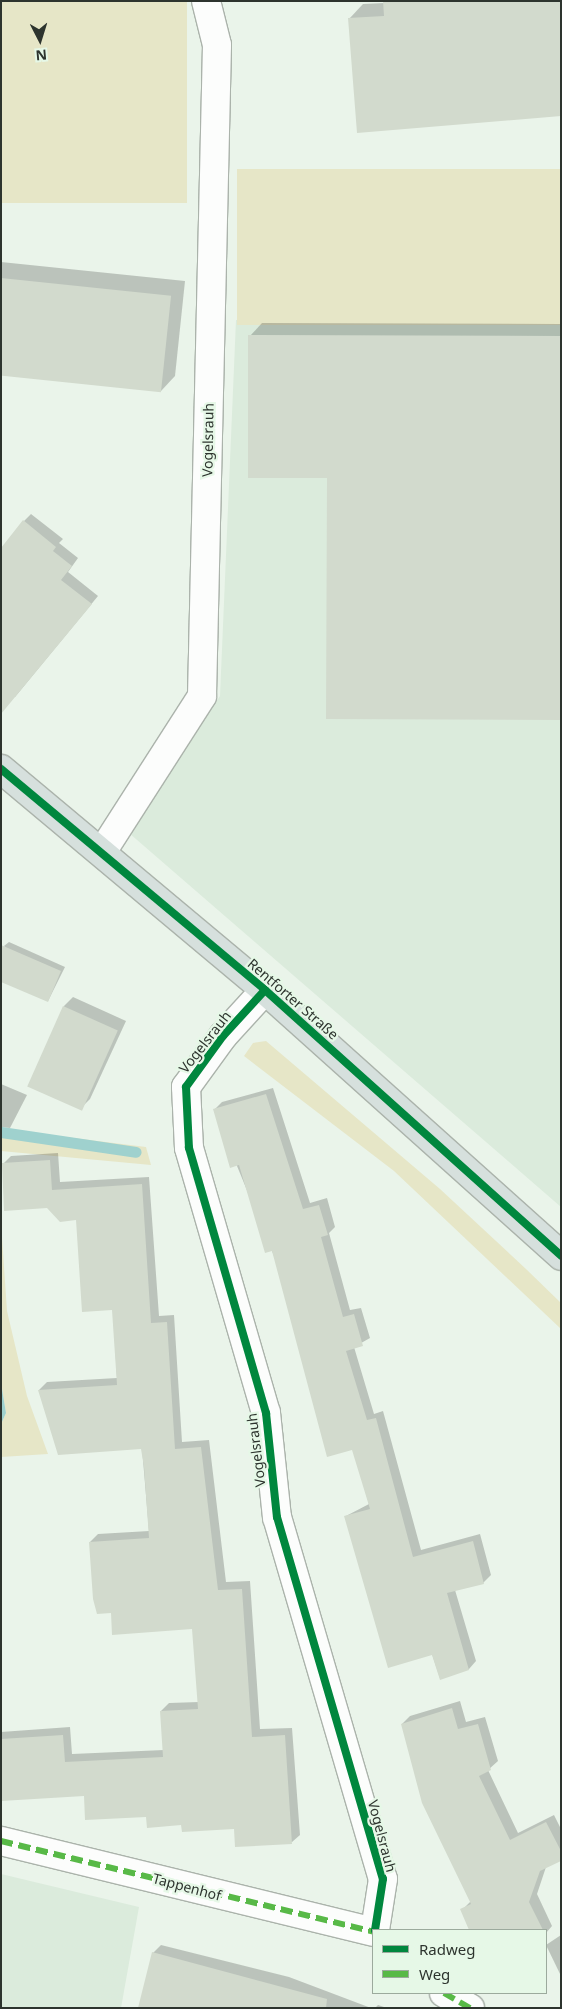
<!DOCTYPE html>
<html>
<head>
<meta charset="utf-8">
<style>
  body { margin:0 }
  #map { position:relative; width:562px; height:2009px; overflow:hidden; background:#eaf4ea; font-family:"Noto Sans",sans-serif }
  div>[style] { position:absolute }
  .built>* { inset:0; background:#dbebdc }
  .green>* { inset:0; background:#e6e6c7; transform-origin:0 0 }
  .water>* { inset:0; background:#9fd1ce }
  .shadow>* { inset:0; background:#0003 }
  .stream>* { height:11px; margin:-5.5px; padding:0 5.5px; transform-origin:5.5px; border-radius:5.5px; background:#9fd1ce }
  .building>* { inset:0; background:#d2dacd; transform-origin:0 0 }
  .roads { filter:drop-shadow(1px 0 #abb3ab) drop-shadow(-1px 0 #abb3ab) drop-shadow(0 1px #abb3ab) drop-shadow(0 -1px #abb3ab) }
  .minor>* { height:28px; margin:-14px; padding:0 14px; transform-origin:14px; border-radius:14px; background:#fcfdfc }
  .major>* { height:28px; margin:-14px; padding:0 14px; transform-origin:14px; border-radius:14px; background:#d6e0dd }
  .quiet>* { height:6px; margin-top:-3px; transform-origin:0; background:repeating-linear-gradient(90deg,#58b947 0 12px,transparent 0 18px) }
  .cycleway>* { height:8px; margin:-4px; padding:0 4px; transform-origin:4px; border-radius:4px; background:#00873e }
  span { translate:-50% -50%; white-space:nowrap; text-align:center; line-height:1.15; -webkit-text-stroke:4.5px #e6f8e7; paint-order:stroke }
  .street-label { font-size:14px; color:#2d342e }
  .frame { position:absolute; inset:0; border:2px solid #2d342e; pointer-events:none }
  .legend { position:absolute; left:372px; top:1929px; width:175px; height:65px; box-sizing:border-box; background:#e6f8e7; border:1px solid #9caa9d; margin:0; padding:6px 9px; list-style:none; font-size:15px; color:#2d342e }
  .legend li { display:flex; align-items:center; gap:10px; height:25px }
  .legend b { width:25px; border:1px solid #9caa9d }
  .north { position:absolute; left:15px; top:15px; width:50px; height:50px; -webkit-text-stroke:4px #e6f8e7; paint-order:stroke; rotate:175deg; font-size:14px; font-weight:700; line-height:20px; text-align:center; color:#2d342e }
  .north::after { content:''; display:block; margin:auto; width:18px; height:22px; background:#2d342e; clip-path:polygon(50% 0,100% 100%,50% 72%,0 100%) }
</style>
</head>
<body>
<div id="map">
  <div class="built">
    <i style="clip-path:polygon(236px 320px,561px 325px,561px 1207px,129px 833px,220px 696px)"></i>
    <i style="clip-path:polygon(1px 1874px,139px 1907px,121px 2008px,1px 2008px)"></i>
  </div>
  <div class="green">
    <i style="left:1px;top:1px;width:186px;height:202px"></i>
    <i style="left:561px;top:169px;width:156px;height:324px;rotate:90deg"></i>
    <i style="clip-path:polygon(266px 1041px,440px 1189px,526px 1269px,561px 1303px,561px 1329px,394px 1171px,244px 1056px,253px 1043px)"></i>
    <i style="clip-path:polygon(1px 1129px,146px 1147px,151px 1165px,1px 1151px)"></i>
    <i style="clip-path:polygon(1px 1222px,7px 1311px,27px 1396px,48px 1454px,1px 1457px,1px 1424px,6px 1413px,1px 1383px)"></i>
  </div>
  <div class="water">
    <i style="clip-path:polygon(1px 1383px,6px 1413px,1px 1424px)"></i>
  </div>
  <div class="shadow">
    <i style="clip-path:polygon(384px 3px,561px 115px,349px 19px,363px 4px)"></i>
    <i style="clip-path:polygon(1px 262px,185px 281px,175px 376px,161px 391px,1px 374px)"></i>
    <i style="clip-path:polygon(262px 323px,561px 324px,561px 719px,328px 477px,250px 336px)"></i>
    <i style="clip-path:polygon(31px 514px,63px 539px,59px 543px,78px 558px,68px 572px,98px 596px,15px 697px,24px 521px)"></i>
    <i style="clip-path:polygon(9px 942px,65px 967px,48px 1001px,4px 946px)"></i>
    <i style="clip-path:polygon(73px 997px,126px 1021px,90px 1099px,81px 1108px,64px 1006px)"></i>
    <i style="clip-path:polygon(1px 1084px,27px 1095px,10px 1128px,1px 1127px)"></i>
    <i style="clip-path:polygon(273px 1088px,310px 1203px,327px 1198px,335px 1227px,329px 1233px,350px 1310px,361px 1308px,370px 1338px,354px 1347px,374px 1414px,383px 1411px,421px 1550px,480px 1534px,491px 1575px,483px 1583px,455px 1590px,476px 1661px,469px 1669px,440px 1678px,432px 1654px,346px 1516px,369px 1504px,353px 1448px,214px 1110px,222px 1102px)"></i>
    <i style="clip-path:polygon(58px 1153px,60px 1182px,149px 1177px,159px 1316px,174px 1315px,182px 1442px,209px 1440px,226px 1582px,250px 1581px,260px 1729px,292px 1728px,300px 1835px,292px 1842px,235px 1828px,183px 1824px,85px 1795px,1px 1800px,1px 1732px,70px 1727px,72px 1754px,164px 1750px,161px 1711px,169px 1703px,199px 1702px,194px 1628px,112px 1612px,90px 1542px,98px 1534px,149px 1531px,142px 1448px,39px 1390px,47px 1382px,117px 1378px,113px 1309px,77px 1219px,3px 1164px,11px 1156px)"></i>
    <i style="clip-path:polygon(460px 1701px,466px 1722px,485px 1717px,498px 1761px,488px 1770px,518px 1833px,554px 1815px,561px 1829px,561px 1860px,546px 1867px,537px 1894px,552px 1926px,546px 1933px,472px 1930px,462px 1910px,471px 1901px,402px 1724px,410px 1716px)"></i>
    <i style="clip-path:polygon(561px 1935px,561px 1976px,546px 1945px)"></i>
    <i style="clip-path:polygon(161px 1945px,289px 1977px,371px 2008px,139px 2008px,153px 1953px)"></i>
    <i style="clip-path:polygon(378px 2005px,387px 2008px,375px 2008px)"></i>
  </div>
  <div class="stream">
    <i style="left:1px;top:1132px;width:136px;rotate:8.4deg"></i>
  </div>
  <div class="building">
    <i style="clip-path:polygon(383px 1px,561px 1px,561px 116px,357px 133px,348px 18px,384px 16px)"></i>
    <i style="left:1px;top:278px;width:171px;height:97px;rotate:6deg"></i>
    <i style="clip-path:polygon(248px 335px,561px 336px,561px 720px,326px 719px,327px 478px,248px 478px)"></i>
    <i style="clip-path:polygon(23px 520px,56px 547px,53px 551px,72px 566px,61px 580px,92px 604px,1px 714px,1px 548px)"></i>
    <i style="clip-path:polygon(1px 945px,61px 971px,48px 1002px,1px 982px)"></i>
    <i style="left:63px;top:1006px;width:60px;height:88px;rotate:24deg"></i>
    <i style="clip-path:polygon(266px 1094px,303px 1209px,319px 1205px,328px 1235px,321px 1237px,343px 1317px,354px 1314px,363px 1346px,346px 1351px,367px 1420px,376px 1418px,413px 1557px,473px 1541px,484px 1584px,447px 1593px,469px 1670px,440px 1680px,432px 1655px,388px 1668px,344px 1516px,370px 1509px,352px 1450px,327px 1457px,272px 1251px,265px 1253px,239px 1165px,230px 1168px,213px 1109px)"></i>
    <i style="clip-path:polygon(50px 1160px,52px 1190px,142px 1184px,151px 1323px,167px 1322px,175px 1449px,201px 1447px,218px 1590px,242px 1589px,252px 1737px,285px 1735px,292px 1844px,235px 1847px,234px 1829px,182px 1832px,181px 1825px,147px 1828px,146px 1817px,85px 1820px,84px 1796px,1px 1801px,1px 1739px,63px 1735px,65px 1762px,163px 1757px,160px 1711px,198px 1709px,192px 1629px,112px 1635px,111px 1613px,97px 1614px,93px 1599px,89px 1542px,149px 1538px,144px 1467px,141px 1449px,58px 1455px,38px 1390px,117px 1385px,112px 1310px,82px 1312px,76px 1220px,60px 1222px,47px 1208px,4px 1211px,2px 1163px)"></i>
    <i style="clip-path:polygon(452px 1708px,458px 1729px,478px 1724px,491px 1770px,479px 1776px,510px 1840px,546px 1822px,561px 1851px,561px 1861px,540px 1871px,529px 1902px,543px 1930px,469px 1930px,460px 1909px,471px 1904px,422px 1803px,401px 1724px)"></i>
    <i style="clip-path:polygon(152px 1952px,327px 1999px,326px 2008px,138px 2008px)"></i>
  </div>
  <div class="roads">
    <div class="minor">
      <i style="left:102px;top:852px;width:185px;rotate:-57.3deg"></i>
      <i style="left:202px;top:696px;width:651px;rotate:-88.68deg"></i>
      <i style="left:217px;top:45px;width:45px;rotate:-104deg"></i>
      <i style="left:265px;top:990px;width:62px;rotate:132.4deg"></i>
      <i style="left:223px;top:1036px;width:63px;rotate:126deg"></i>
      <i style="left:186px;top:1087px;width:61px;rotate:87.2deg"></i>
      <i style="left:189px;top:1148px;width:276px;rotate:73.8deg"></i>
      <i style="left:266px;top:1413px;width:105px;rotate:84deg"></i>
      <i style="left:277px;top:1517px;width:377px;rotate:73.7deg"></i>
      <i style="left:383px;top:1879px;width:52px;rotate:98.9deg"></i>
      <i style="left:1px;top:1841px;width:383px;rotate:13.7deg"></i>
      <i style="left:444px;top:1993px;width:30px;rotate:30deg"></i>
    </div>
    <div class="major">
      <i style="left:1px;top:769px;width:344px;rotate:39.9deg"></i>
      <i style="left:265px;top:990px;width:398px;rotate:41.9deg"></i>
    </div>
  </div>
  <div class="quiet">
    <i style="left:1px;top:1841px;width:383px;rotate:13.7deg"></i>
    <i style="left:444px;top:1993px;width:30px;rotate:30deg"></i>
  </div>
  <div class="cycleway">
    <i style="left:1px;top:769px;width:344px;rotate:39.9deg"></i>
    <i style="left:265px;top:990px;width:398px;rotate:41.9deg"></i>
    <i style="left:265px;top:990px;width:62px;rotate:132.4deg"></i>
    <i style="left:223px;top:1036px;width:63px;rotate:126deg"></i>
    <i style="left:186px;top:1087px;width:61px;rotate:87.2deg"></i>
    <i style="left:189px;top:1148px;width:276px;rotate:73.8deg"></i>
    <i style="left:266px;top:1413px;width:105px;rotate:84deg"></i>
    <i style="left:277px;top:1517px;width:377px;rotate:73.7deg"></i>
    <i style="left:383px;top:1879px;width:52px;rotate:98.9deg"></i>
  </div>
  <div class="street-label">
    <span style="left:208px;top:440px;rotate:-89deg">Vogelsrauh</span>
    <span style="left:293px;top:999px;rotate:41deg">Rentforter Straße</span>
    <span style="left:205px;top:1042px;rotate:-52deg">Vogelsrauh</span>
    <span style="left:256px;top:1450px;rotate:-97deg">Vogelsrauh</span>
    <span style="left:382px;top:1836px;rotate:75deg">Vogelsrauh</span>
    <span style="left:187px;top:1887px;rotate:15deg">Tappenhof</span>
  </div>
  <div class="frame"></div>
  <ul class="legend">
  <li><b style="height:6px;background:#00873e"></b>Radweg</li>
  <li><b style="height:6px;background:#58b947"></b>Weg</li>
  </ul>
  <div class="north">N</div>
</div>
</body>
</html>
